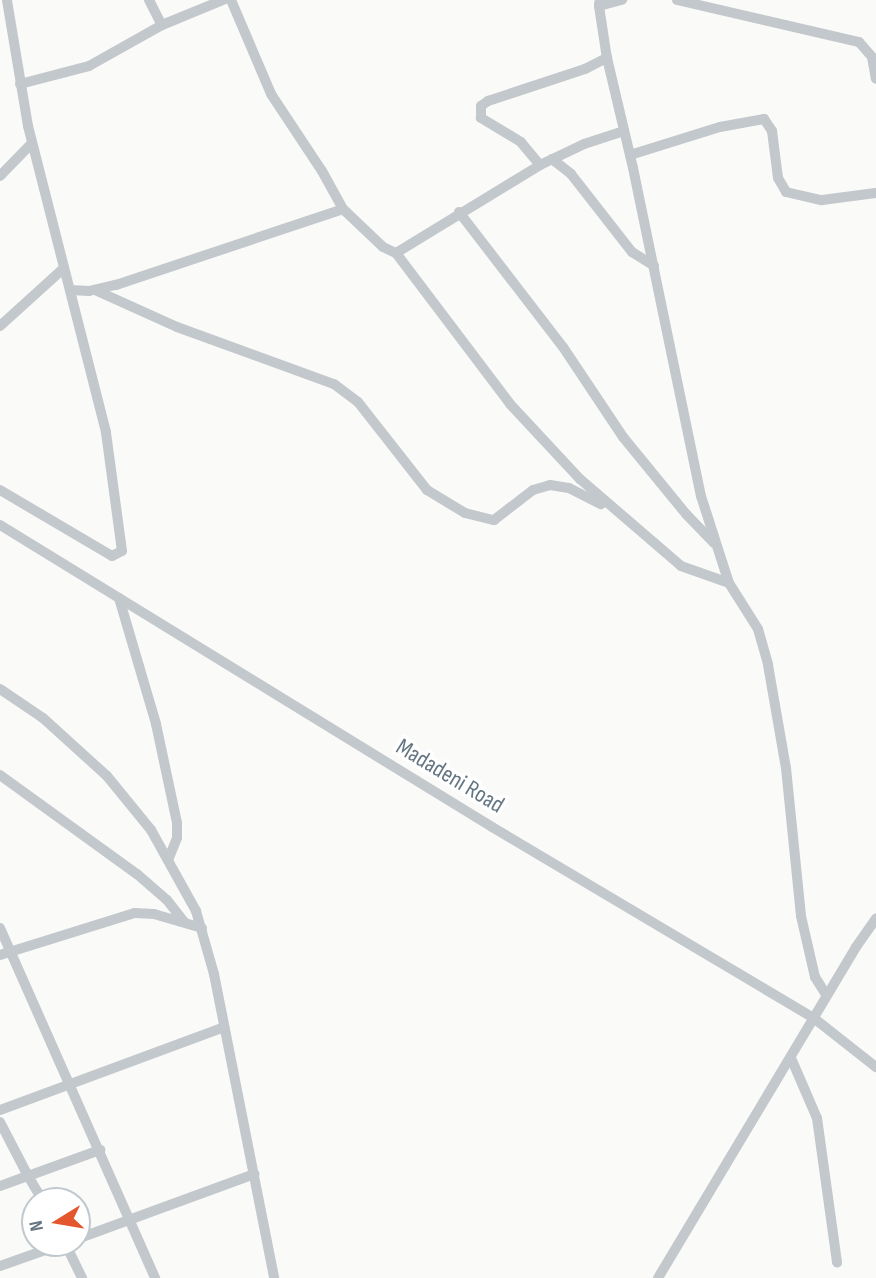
<!DOCTYPE html>
<html>
<head>
<meta charset="utf-8">
<style>
  body { margin:0 }
  #map { position:relative; width:876px; height:1278px; overflow:hidden; background:#fafaf8; font-family:"Sofia Sans Condensed",sans-serif }
  div>[style] { position:absolute }
  .minor>* { height:10px; margin:-5px; padding:0 5px; transform-origin:5px; border-radius:5px; background:#c3c8cc }
  span { translate:-50% -50%; white-space:nowrap; text-align:center; line-height:1.15; -webkit-text-stroke:7px #fff; paint-order:stroke }
  .street-label { font-size:24px; color:#657683 }
  .north { position:absolute; left:21px; top:1187px; width:70px; height:70px; box-sizing:border-box; background:#fff; border:2px solid #c1c8cd; border-radius:50%; rotate:259deg; font-size:19px; font-weight:700; line-height:28px; text-align:center; color:#657683 }
  .north::after { content:''; display:block; margin:auto; width:24px; height:32px; background:#e4572e; clip-path:polygon(50% 0,100% 100%,50% 72%,0 100%) }
</style>
</head>
<body>
<div id="map">
  <div class="minor">
    <i style="left:149px;top:0;width:28px;rotate:63deg"></i>
    <i style="left:231px;top:0;width:102px;rotate:66.9deg"></i>
    <i style="left:271px;top:94px;width:92px;rotate:56.5deg"></i>
    <i style="left:322px;top:171px;width:43px;rotate:61.1deg"></i>
    <i style="left:677px;top:0;width:187px;rotate:13deg"></i>
    <i style="left:859px;top:42px;width:20px;rotate:49deg"></i>
    <i style="left:872px;top:57px;width:22px;rotate:80deg"></i>
    <i style="left:599px;top:3px;width:3px;rotate:90deg"></i>
    <i style="left:599px;top:6px;width:24px;rotate:-15deg"></i>
    <i style="left:599px;top:6px;width:53px;rotate:81.3deg"></i>
    <i style="left:607px;top:58px;width:113px;rotate:76.7deg"></i>
    <i style="left:633px;top:168px;width:335px;rotate:78.3deg"></i>
    <i style="left:701px;top:496px;width:91px;rotate:72.2deg"></i>
    <i style="left:729px;top:583px;width:54px;rotate:57.8deg"></i>
    <i style="left:758px;top:629px;width:37px;rotate:74deg"></i>
    <i style="left:768px;top:665px;width:105px;rotate:80.1deg"></i>
    <i style="left:786px;top:768px;width:149px;rotate:84.2deg"></i>
    <i style="left:801px;top:916px;width:63px;rotate:77.1deg"></i>
    <i style="left:815px;top:977px;width:22px;rotate:58deg"></i>
    <i style="left:20px;top:84px;width:71px;rotate:-14.6deg"></i>
    <i style="left:89px;top:66px;width:84px;rotate:-29.3deg"></i>
    <i style="left:162px;top:25px;width:66px;rotate:-22.3deg"></i>
    <i style="left:630px;top:155px;width:94px;rotate:-17.3deg"></i>
    <i style="left:720px;top:127px;width:45px;rotate:-10.3deg"></i>
    <i style="left:764px;top:119px;width:14px;rotate:56deg"></i>
    <i style="left:772px;top:131px;width:47px;rotate:82.7deg"></i>
    <i style="left:778px;top:178px;width:16px;rotate:60deg"></i>
    <i style="left:786px;top:192px;width:37px;rotate:13deg"></i>
    <i style="left:822px;top:200px;width:54px;rotate:-7.4deg"></i>
    <i style="left:552px;top:159px;width:24px;rotate:38deg"></i>
    <i style="left:571px;top:174px;width:99px;rotate:52deg"></i>
    <i style="left:632px;top:252px;width:26px;rotate:32deg"></i>
    <i style="left:540px;top:165px;width:30px;rotate:-130deg"></i>
    <i style="left:521px;top:142px;width:47px;rotate:-149deg"></i>
    <i style="left:481px;top:118px;width:12px;rotate:-90deg"></i>
    <i style="left:481px;top:106px;width:9px;rotate:-36deg"></i>
    <i style="left:488px;top:101px;width:102px;rotate:-18.3deg"></i>
    <i style="left:585px;top:69px;width:25px;rotate:-27deg"></i>
    <i style="left:0;top:176px;width:46px;rotate:-45.9deg"></i>
    <i style="left:459px;top:212px;width:170px;rotate:52.4deg"></i>
    <i style="left:563px;top:347px;width:108px;rotate:56.3deg"></i>
    <i style="left:623px;top:437px;width:99px;rotate:50.7deg"></i>
    <i style="left:686px;top:514px;width:40px;rotate:46deg"></i>
    <i style="left:396px;top:253px;width:169px;rotate:-31.4deg"></i>
    <i style="left:540px;top:165px;width:49px;rotate:-25.5deg"></i>
    <i style="left:584px;top:144px;width:42px;rotate:-18deg"></i>
    <i style="left:71px;top:290px;width:18px;rotate:3deg"></i>
    <i style="left:89px;top:291px;width:28px;rotate:-13deg"></i>
    <i style="left:116px;top:285px;width:239px;rotate:-18.5deg"></i>
    <i style="left:343px;top:209px;width:55px;rotate:43.5deg"></i>
    <i style="left:383px;top:247px;width:14px;rotate:25deg"></i>
    <i style="left:396px;top:253px;width:189px;rotate:52.9deg"></i>
    <i style="left:510px;top:404px;width:103px;rotate:47deg"></i>
    <i style="left:580px;top:479px;width:133px;rotate:40.7deg"></i>
    <i style="left:681px;top:566px;width:51px;rotate:19.5deg"></i>
    <i style="left:95px;top:290px;width:90px;rotate:24.3deg"></i>
    <i style="left:177px;top:327px;width:167px;rotate:20deg"></i>
    <i style="left:334px;top:384px;width:30px;rotate:37deg"></i>
    <i style="left:358px;top:402px;width:112px;rotate:51.9deg"></i>
    <i style="left:427px;top:490px;width:44px;rotate:31.2deg"></i>
    <i style="left:465px;top:513px;width:30px;rotate:14deg"></i>
    <i style="left:494px;top:520px;width:49px;rotate:-37.6deg"></i>
    <i style="left:533px;top:490px;width:18px;rotate:-16deg"></i>
    <i style="left:550px;top:485px;width:19px;rotate:9deg"></i>
    <i style="left:569px;top:488px;width:36px;rotate:27deg"></i>
    <i style="left:0;top:326px;width:86px;rotate:-42.2deg"></i>
    <i style="left:0;top:490px;width:130px;rotate:30.5deg"></i>
    <i style="left:112px;top:556px;width:11px;rotate:-27deg"></i>
    <i style="left:122px;top:551px;width:120px;rotate:-97.7deg"></i>
    <i style="left:106px;top:432px;width:316px;rotate:-104.3deg"></i>
    <i style="left:28px;top:126px;width:128px;rotate:-99.5deg"></i>
    <i style="left:0;top:525px;width:577px;rotate:31.54deg"></i>
    <i style="left:492px;top:827px;width:376px;rotate:30.7deg"></i>
    <i style="left:815px;top:1019px;width:78px;rotate:38.2deg"></i>
    <i style="left:119px;top:598px;width:131px;rotate:73.6deg"></i>
    <i style="left:156px;top:724px;width:101px;rotate:78deg"></i>
    <i style="left:177px;top:823px;width:15px;rotate:90deg"></i>
    <i style="left:177px;top:838px;width:22px;rotate:112deg"></i>
    <i style="left:0;top:689px;width:52px;rotate:34deg"></i>
    <i style="left:43px;top:718px;width:86px;rotate:42.2deg"></i>
    <i style="left:107px;top:776px;width:70px;rotate:50.8deg"></i>
    <i style="left:151px;top:830px;width:93px;rotate:60.9deg"></i>
    <i style="left:196px;top:911px;width:66px;rotate:74.1deg"></i>
    <i style="left:214px;top:974px;width:310px;rotate:78.8deg"></i>
    <i style="left:0;top:775px;width:169px;rotate:35.9deg"></i>
    <i style="left:137px;top:874px;width:40px;rotate:41deg"></i>
    <i style="left:167px;top:900px;width:28px;rotate:52deg"></i>
    <i style="left:0;top:928px;width:383px;rotate:66.1deg"></i>
    <i style="left:0;top:955px;width:141px;rotate:-17.3deg"></i>
    <i style="left:135px;top:913px;width:19px;rotate:3deg"></i>
    <i style="left:154px;top:914px;width:50px;rotate:16.3deg"></i>
    <i style="left:791px;top:1058px;width:65px;rotate:66.6deg"></i>
    <i style="left:817px;top:1118px;width:146px;rotate:82.1deg"></i>
    <i style="left:0;top:1110px;width:239px;rotate:-20.3deg"></i>
    <i style="left:0;top:1122px;width:61px;rotate:62.6deg"></i>
    <i style="left:28px;top:1176px;width:77px;rotate:-19.9deg"></i>
    <i style="left:0;top:1186px;width:30px;rotate:-20deg"></i>
    <i style="left:28px;top:1176px;width:29px;rotate:59deg"></i>
    <i style="left:77px;top:1239px;width:189px;rotate:-20.1deg"></i>
    <i style="left:65px;top:1243px;width:39px;rotate:64deg"></i>
    <i style="left:0;top:1266px;width:69px;rotate:-19.5deg"></i>
    <i style="left:658px;top:1278px;width:386px;rotate:-59.1deg"></i>
    <i style="left:856px;top:947px;width:35px;rotate:-55deg"></i>
  </div>
  <div class="street-label">
    <span style="left:450px;top:776px;rotate:31deg">Madadeni Road</span>
  </div>
  <div class="north">N</div>
</div>
</body>
</html>
